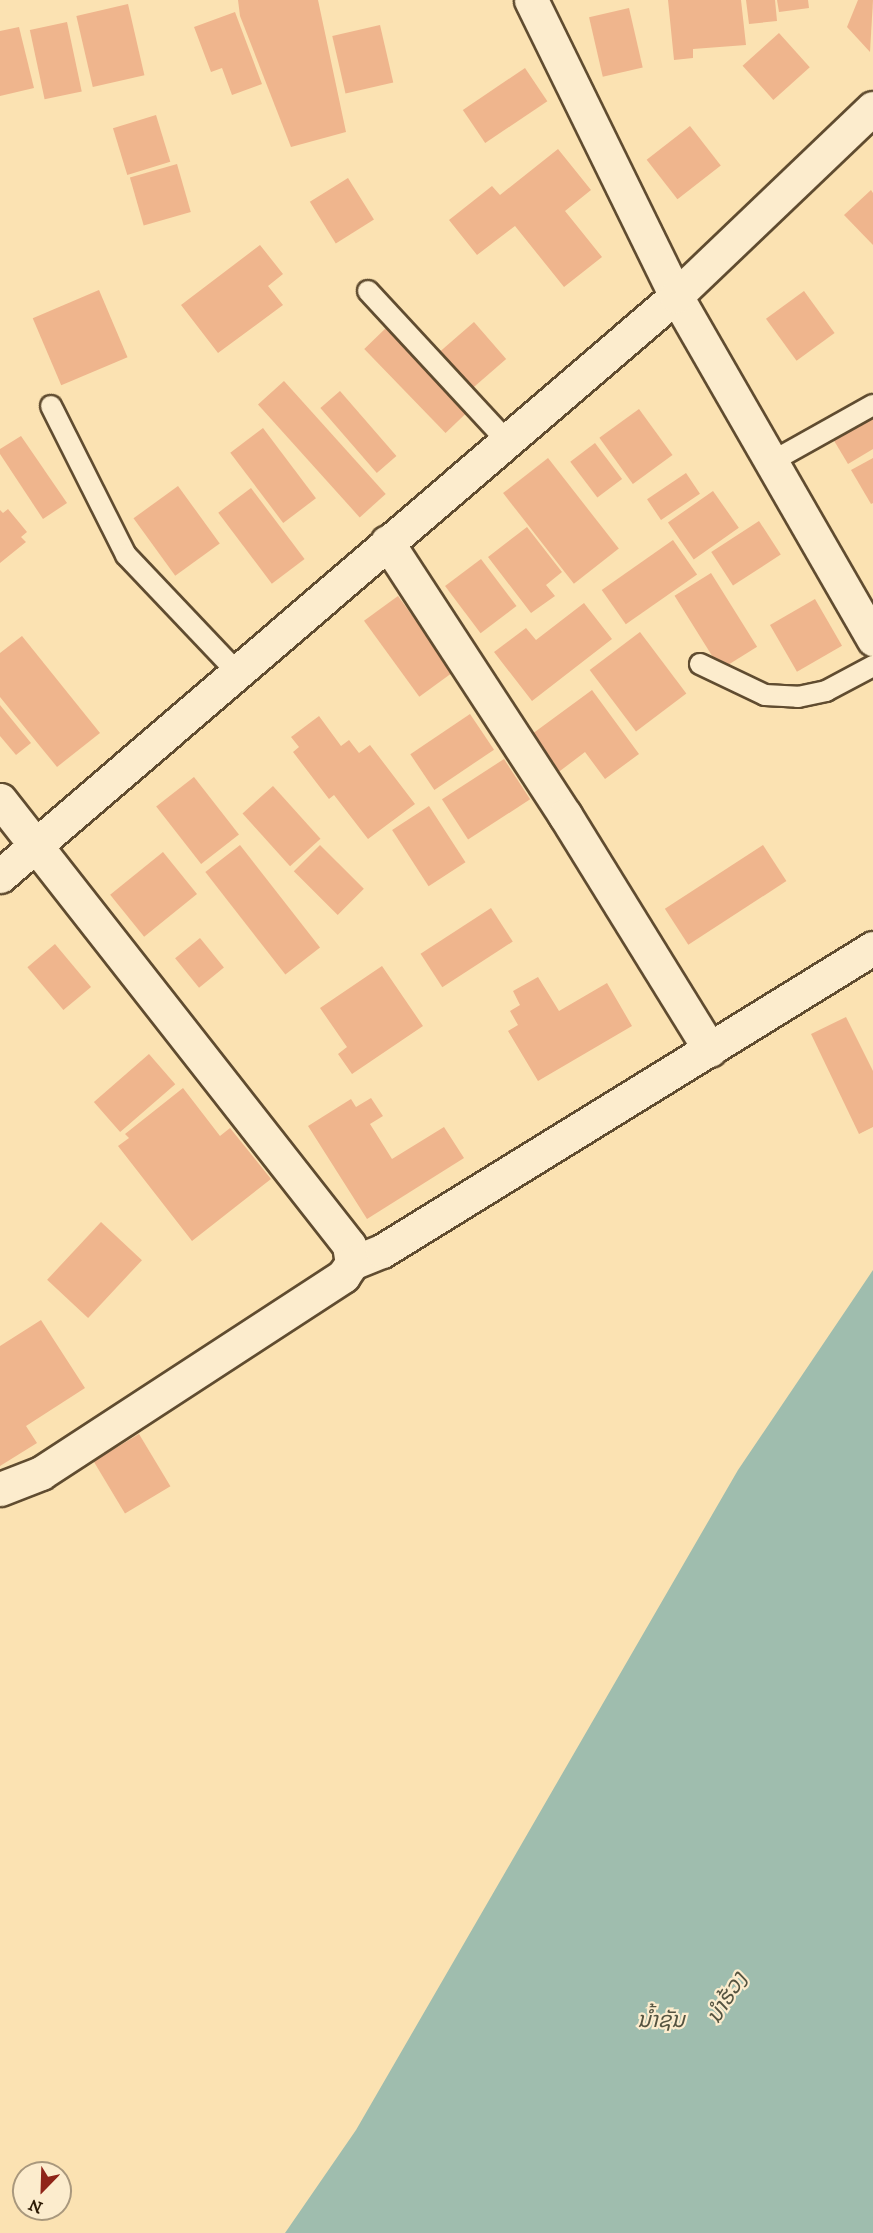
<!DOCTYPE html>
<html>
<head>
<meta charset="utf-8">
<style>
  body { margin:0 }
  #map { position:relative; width:873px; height:2233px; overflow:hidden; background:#fbe2b2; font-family:"IM FELL DW Pica","Noto Sans Lao",serif }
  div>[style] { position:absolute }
  .water>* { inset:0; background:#9fbdae }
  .building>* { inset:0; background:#efb58d; transform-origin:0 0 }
  .roads { filter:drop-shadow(2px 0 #604c30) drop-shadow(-2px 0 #604c30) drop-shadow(0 2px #604c30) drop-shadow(0 -2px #604c30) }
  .service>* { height:20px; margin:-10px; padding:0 10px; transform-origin:10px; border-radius:10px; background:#fceccd }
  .minor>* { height:33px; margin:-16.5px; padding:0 16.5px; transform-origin:16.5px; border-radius:16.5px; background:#fceccd }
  span { translate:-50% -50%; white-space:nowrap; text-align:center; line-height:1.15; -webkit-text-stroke:4.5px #fceccd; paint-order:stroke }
  .water-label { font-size:22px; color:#545340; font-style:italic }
  .north { position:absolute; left:12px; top:2161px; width:60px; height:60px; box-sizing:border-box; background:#fceccd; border:2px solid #a9987d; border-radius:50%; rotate:203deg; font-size:16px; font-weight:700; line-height:24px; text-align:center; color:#2c1a05 }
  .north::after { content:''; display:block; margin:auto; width:21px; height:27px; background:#8f2418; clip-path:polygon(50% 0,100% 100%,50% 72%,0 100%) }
</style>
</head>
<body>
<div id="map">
  <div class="water">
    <i style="clip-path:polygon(873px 1270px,873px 2233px,285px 2233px,356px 2130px,738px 1470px)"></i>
  </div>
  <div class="building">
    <i style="clip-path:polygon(238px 0,318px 0,346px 132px,291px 147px,240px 16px)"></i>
    <i style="clip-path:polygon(668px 0,741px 0,746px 45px,693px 49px,693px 58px,674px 60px)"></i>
    <i style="clip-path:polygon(746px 0,775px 0,777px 21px,749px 24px)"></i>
    <i style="clip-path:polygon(777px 0,808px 0,809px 8px,779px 12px)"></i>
    <i style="clip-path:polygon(858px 0,873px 0,870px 52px,847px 27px)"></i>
    <i style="left:128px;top:4px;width:73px;height:53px;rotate:77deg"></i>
    <i style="left:629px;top:8px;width:61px;height:41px;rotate:77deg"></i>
    <i style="clip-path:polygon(235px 12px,262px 84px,232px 95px,222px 68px,211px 72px,194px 27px)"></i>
    <i style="left:67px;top:22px;width:71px;height:38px;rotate:78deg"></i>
    <i style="left:380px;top:25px;width:59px;height:49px;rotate:77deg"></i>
    <i style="clip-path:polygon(19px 27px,34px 88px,0 96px,0 31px)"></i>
    <i style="left:779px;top:33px;width:46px;height:49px;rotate:48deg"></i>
    <i style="left:525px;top:68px;width:40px;height:75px;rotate:56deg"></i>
    <i style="left:156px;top:115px;width:49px;height:45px;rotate:73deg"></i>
    <i style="left:690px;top:126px;width:50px;height:55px;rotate:52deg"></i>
    <i style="clip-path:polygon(558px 149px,591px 190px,565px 211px,602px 257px,564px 287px,515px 226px,477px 255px,449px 220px,492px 186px,500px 195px)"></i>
    <i style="left:177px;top:164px;width:50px;height:49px;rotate:74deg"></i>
    <i style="left:348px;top:178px;width:49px;height:45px;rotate:58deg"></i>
    <i style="clip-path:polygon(871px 190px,873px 193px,873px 245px,844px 215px)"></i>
    <i style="clip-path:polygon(260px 245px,283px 274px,268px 286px,283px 305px,218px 353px,181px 305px)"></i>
    <i style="left:99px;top:290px;width:73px;height:72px;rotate:67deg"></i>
    <i style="left:804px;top:291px;width:52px;height:47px;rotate:54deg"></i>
    <i style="left:474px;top:322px;width:49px;height:45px;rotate:49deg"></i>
    <i style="left:388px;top:326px;width:117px;height:33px;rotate:46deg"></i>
    <i style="left:284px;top:381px;width:152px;height:35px;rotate:48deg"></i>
    <i style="left:340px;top:391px;width:86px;height:26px;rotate:49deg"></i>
    <i style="left:639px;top:409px;width:57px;height:49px;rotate:54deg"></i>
    <i style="clip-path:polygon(873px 416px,873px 449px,848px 464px,833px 439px)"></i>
    <i style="left:263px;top:428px;width:88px;height:41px;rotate:53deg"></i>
    <i style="clip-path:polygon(21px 436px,67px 503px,43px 519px,0 454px,0 449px)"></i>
    <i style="left:595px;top:443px;width:45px;height:31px;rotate:53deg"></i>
    <i style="left:548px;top:458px;width:115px;height:57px;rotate:52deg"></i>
    <i style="clip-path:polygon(873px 458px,873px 503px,871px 504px,851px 470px)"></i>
    <i style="left:686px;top:473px;width:25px;height:47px;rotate:56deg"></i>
    <i style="left:178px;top:486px;width:71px;height:55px;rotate:54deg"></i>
    <i style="left:251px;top:488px;width:89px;height:41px;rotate:53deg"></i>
    <i style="left:713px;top:491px;width:45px;height:55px;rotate:55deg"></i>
    <i style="clip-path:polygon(8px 509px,27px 532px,21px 537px,26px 542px,0 563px,0 510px,3px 513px)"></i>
    <i style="left:759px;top:521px;width:40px;height:57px;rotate:57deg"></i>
    <i style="clip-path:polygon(527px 527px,562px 572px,546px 585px,555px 596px,531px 613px,488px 557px)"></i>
    <i style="left:673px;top:540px;width:42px;height:87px;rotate:55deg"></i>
    <i style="left:481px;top:559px;width:59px;height:45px;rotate:53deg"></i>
    <i style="left:711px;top:573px;width:87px;height:43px;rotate:58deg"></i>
    <i style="left:398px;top:596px;width:94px;height:42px;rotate:54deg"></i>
    <i style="left:815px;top:599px;width:54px;height:52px;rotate:60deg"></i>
    <i style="clip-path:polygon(584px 603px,612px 639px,532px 701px,494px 652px,526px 628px,536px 640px)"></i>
    <i style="left:640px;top:632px;width:77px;height:63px;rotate:53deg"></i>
    <i style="clip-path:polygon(22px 636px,100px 733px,57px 767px,0 697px,0 653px)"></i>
    <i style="clip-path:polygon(592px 690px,639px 754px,605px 779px,585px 752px,556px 774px,528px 737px)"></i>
    <i style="clip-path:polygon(0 705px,31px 743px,16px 755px,0 736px)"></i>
    <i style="left:470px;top:714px;width:43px;height:72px;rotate:56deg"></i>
    <i style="clip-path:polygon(319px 716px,341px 746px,349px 740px,359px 753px,370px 745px,415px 804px,368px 839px,334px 795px,329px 799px,293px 752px,299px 747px,291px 737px)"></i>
    <i style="left:504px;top:759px;width:48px;height:74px;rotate:57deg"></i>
    <i style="left:194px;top:777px;width:73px;height:48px;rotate:52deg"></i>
    <i style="left:273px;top:786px;width:71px;height:41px;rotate:48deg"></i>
    <i style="left:429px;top:806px;width:67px;height:44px;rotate:57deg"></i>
    <i style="left:240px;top:845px;width:130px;height:44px;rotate:52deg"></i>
    <i style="left:320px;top:845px;width:62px;height:37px;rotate:45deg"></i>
    <i style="left:763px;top:845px;width:43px;height:117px;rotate:57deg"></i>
    <i style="left:163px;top:852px;width:54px;height:68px;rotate:51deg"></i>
    <i style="left:491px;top:908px;width:40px;height:84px;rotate:57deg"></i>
    <i style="left:200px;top:938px;width:38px;height:32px;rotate:51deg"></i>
    <i style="left:55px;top:944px;width:56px;height:36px;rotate:50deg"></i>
    <i style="clip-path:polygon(382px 966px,423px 1026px,352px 1074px,338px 1054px,347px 1047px,320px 1008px)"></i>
    <i style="clip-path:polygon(538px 977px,559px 1011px,607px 983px,632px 1026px,538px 1081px,508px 1031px,518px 1025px,510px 1011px,520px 1005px,513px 991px)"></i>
    <i style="clip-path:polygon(846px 1017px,873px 1071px,873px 1127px,859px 1134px,811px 1034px)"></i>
    <i style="left:149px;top:1054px;width:40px;height:73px;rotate:49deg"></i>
    <i style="clip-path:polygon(183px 1088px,220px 1136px,230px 1128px,271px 1179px,192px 1241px,118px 1146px,129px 1138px,125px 1134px)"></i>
    <i style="clip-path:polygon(371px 1098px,383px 1116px,370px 1124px,392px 1159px,444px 1127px,464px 1158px,367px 1219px,308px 1126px,351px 1099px,356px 1107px)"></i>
    <i style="left:101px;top:1222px;width:56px;height:79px;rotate:43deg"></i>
    <i style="clip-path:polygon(41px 1320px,85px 1388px,26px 1426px,37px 1443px,0 1466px,0 1346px)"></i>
    <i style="left:139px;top:1434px;width:61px;height:53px;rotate:59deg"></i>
  </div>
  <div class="roads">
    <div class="service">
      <i style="left:368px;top:291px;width:203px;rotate:47.2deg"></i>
      <i style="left:51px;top:406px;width:167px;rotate:63.3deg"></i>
      <i style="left:126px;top:555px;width:160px;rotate:46.5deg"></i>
      <i style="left:771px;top:462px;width:117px;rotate:-29.2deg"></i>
      <i style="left:700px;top:664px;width:72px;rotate:25.5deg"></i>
      <i style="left:765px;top:695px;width:33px;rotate:3deg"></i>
      <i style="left:798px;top:697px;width:29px;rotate:-12deg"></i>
      <i style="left:826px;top:691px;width:53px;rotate:-28deg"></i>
    </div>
    <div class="minor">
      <i style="left:531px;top:0;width:330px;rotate:63.9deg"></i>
      <i style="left:676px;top:296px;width:396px;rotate:60.1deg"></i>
      <i style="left:387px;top:542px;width:326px;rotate:56.9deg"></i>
      <i style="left:565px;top:815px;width:276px;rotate:58.3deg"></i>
      <i style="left:0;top:800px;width:566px;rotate:51.89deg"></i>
      <i style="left:349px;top:1245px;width:18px;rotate:81deg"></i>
      <i style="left:0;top:876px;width:891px;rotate:-40.63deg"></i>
      <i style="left:676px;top:296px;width:272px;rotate:-43.7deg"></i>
      <i style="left:0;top:1489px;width:44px;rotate:-21.3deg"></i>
      <i style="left:41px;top:1473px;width:361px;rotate:-33.1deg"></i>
      <i style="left:343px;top:1276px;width:16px;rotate:-55deg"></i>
      <i style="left:352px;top:1263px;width:32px;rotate:-22deg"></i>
      <i style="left:382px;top:1251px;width:577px;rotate:-31.68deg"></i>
    </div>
  </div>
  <div class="water-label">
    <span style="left:727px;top:1998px;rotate:-58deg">ນຳ້ຮວງ</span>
    <span style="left:661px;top:2021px">ນ້ຳຊັນ</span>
  </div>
  <div class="north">N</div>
</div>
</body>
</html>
